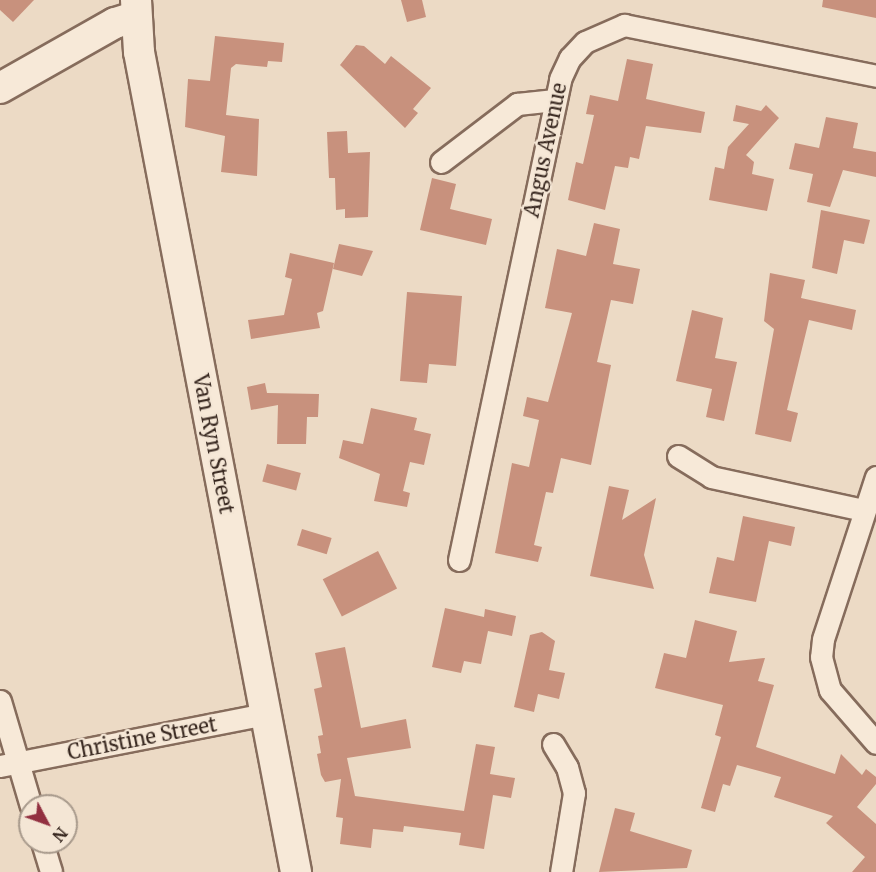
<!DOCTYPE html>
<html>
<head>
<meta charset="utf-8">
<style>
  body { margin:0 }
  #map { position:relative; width:876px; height:872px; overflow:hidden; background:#ecdac5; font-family:Merriweather,serif }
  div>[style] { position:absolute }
  .building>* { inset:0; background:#c8917d; transform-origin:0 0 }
  .roads { filter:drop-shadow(2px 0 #866c5c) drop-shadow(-2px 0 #866c5c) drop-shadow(0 2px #866c5c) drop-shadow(0 -2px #866c5c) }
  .street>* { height:21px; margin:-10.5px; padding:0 10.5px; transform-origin:10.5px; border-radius:10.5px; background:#f7e9d8 }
  .secondary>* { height:30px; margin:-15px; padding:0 15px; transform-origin:15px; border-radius:15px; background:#f7e9d8 }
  span { translate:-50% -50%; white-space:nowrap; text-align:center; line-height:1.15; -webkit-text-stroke:4.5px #f4e6d5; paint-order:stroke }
  .street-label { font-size:20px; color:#37271f }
  .north { position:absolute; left:18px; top:794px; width:60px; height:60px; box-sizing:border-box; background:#f4e6d5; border:2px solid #a89a8c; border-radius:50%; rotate:131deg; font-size:16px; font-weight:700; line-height:24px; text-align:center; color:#37271f }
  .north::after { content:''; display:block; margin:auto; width:21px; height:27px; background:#923040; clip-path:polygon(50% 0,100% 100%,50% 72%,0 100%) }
</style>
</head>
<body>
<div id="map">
  <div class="building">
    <i style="clip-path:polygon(0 0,34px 0,13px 22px,0 10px)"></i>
    <i style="clip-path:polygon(401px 0,422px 0,426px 17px,407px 22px)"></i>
    <i style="clip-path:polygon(823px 0,876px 0,876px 18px,822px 7px)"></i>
    <i style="clip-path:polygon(215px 36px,284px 43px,282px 62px,268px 61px,267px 67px,236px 64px,231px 68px,226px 115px,259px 119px,257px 176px,221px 172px,225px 136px,185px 127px,188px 79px,210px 81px)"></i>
    <i style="clip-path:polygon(356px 45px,364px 46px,385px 64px,391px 56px,431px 88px,413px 109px,418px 113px,405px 128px,340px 65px)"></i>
    <i style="clip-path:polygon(627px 59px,653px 64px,646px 99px,705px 112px,701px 133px,646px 126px,639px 159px,630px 157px,628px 168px,615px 166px,605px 210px,568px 200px,576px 162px,583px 164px,594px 115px,586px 114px,590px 95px,618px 101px)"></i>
    <i style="clip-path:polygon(736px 105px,761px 111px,766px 105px,779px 118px,746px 155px,754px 162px,752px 174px,774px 179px,767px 211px,709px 200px,715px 167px,724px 169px,728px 147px,749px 124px,733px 121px)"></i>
    <i style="clip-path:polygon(826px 117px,858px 123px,853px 148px,876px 152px,876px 177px,843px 170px,830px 207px,807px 202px,813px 174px,789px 169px,795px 143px,819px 148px)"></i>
    <i style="clip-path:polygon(347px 131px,348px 153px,370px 152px,368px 217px,345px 218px,345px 209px,336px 210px,335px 178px,329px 178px,327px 132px)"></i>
    <i style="clip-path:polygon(432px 178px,456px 184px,450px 209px,492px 219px,486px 245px,420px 230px)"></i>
    <i style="clip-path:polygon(821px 210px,870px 220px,864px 244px,844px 240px,837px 274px,812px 268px)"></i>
    <i style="clip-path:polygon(594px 223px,620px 229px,613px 264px,640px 269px,633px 304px,611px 300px,597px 362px,611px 365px,591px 465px,561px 458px,553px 493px,546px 492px,534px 545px,542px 547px,538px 562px,495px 553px,512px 463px,529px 467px,539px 420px,523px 416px,527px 397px,548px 402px,572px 313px,545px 308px,557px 249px,586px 256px)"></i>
    <i style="clip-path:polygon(339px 244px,373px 251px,362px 276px,333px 269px)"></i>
    <i style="clip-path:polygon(290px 253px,334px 263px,323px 311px,317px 313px,320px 328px,251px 339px,248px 320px,284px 315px,292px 279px,285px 277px)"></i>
    <i style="clip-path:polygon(770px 273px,805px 280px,801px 298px,856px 310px,852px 330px,809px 320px,787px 410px,798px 413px,791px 442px,755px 434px,774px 329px,764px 321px)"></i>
    <i style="clip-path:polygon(407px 292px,462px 296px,456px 366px,429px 364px,427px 383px,400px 381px)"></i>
    <i style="clip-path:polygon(692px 310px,723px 318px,715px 358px,737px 362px,724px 421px,706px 417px,712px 389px,676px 381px)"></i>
    <i style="clip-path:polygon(265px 383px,267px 393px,319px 394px,318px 417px,307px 417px,306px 444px,277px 444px,278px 405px,251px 410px,247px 387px)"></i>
    <i style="clip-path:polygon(371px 408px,417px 418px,414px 430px,431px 434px,424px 465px,410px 462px,403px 491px,410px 493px,407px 507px,374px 501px,380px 474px,339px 458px,343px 440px,363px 444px)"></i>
    <i style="left:267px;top:464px;width:35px;height:18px;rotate:15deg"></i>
    <i style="clip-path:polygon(609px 486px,629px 490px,622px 520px,656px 498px,644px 555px,654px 589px,590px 576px)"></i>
    <i style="clip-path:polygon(743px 516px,795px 527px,791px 546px,769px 541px,756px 602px,709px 593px,717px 557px,734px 561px)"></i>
    <i style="left:302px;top:529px;width:31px;height:17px;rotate:17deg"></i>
    <i style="left:378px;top:551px;width:42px;height:62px;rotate:63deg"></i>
    <i style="clip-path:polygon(445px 608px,484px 617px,485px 609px,516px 616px,512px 636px,488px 631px,481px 664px,464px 661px,461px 673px,432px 667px)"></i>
    <i style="clip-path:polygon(695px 620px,737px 631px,729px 662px,765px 658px,758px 681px,774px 685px,756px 747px,835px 774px,841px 754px,862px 775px,866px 769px,876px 777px,876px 784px,857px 807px,876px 824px,876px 872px,852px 872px,865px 857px,826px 823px,833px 816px,774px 797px,781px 777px,737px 765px,730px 786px,723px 784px,715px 812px,701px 808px,721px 737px,715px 735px,723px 705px,655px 688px,664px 653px,686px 658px)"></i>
    <i style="clip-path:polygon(542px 632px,555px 641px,549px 670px,565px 673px,559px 699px,538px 694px,534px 712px,514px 707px,530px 635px)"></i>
    <i style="clip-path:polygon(345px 647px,361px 728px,406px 719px,411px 748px,347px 758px,355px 796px,464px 811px,476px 744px,495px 747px,490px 774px,515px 778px,511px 798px,493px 795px,484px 849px,459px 845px,461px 833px,404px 826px,403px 832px,373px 829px,371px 848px,340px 844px,343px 818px,336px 817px,341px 779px,325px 782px,321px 775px,317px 754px,321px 753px,318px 736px,323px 735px,314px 689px,322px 687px,315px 653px)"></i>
    <i style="clip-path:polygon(615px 808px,635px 813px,630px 831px,692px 850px,687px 868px,599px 872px)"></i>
  </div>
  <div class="roads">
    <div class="street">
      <i style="left:441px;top:162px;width:96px;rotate:-37.3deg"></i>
      <i style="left:517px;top:104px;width:38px;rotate:-6deg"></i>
      <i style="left:678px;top:456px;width:39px;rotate:32deg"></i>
      <i style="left:711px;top:477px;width:157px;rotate:12.2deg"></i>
      <i style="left:876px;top:477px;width:170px;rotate:108.1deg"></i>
      <i style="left:823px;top:639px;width:18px;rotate:96deg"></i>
      <i style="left:821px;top:657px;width:34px;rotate:75deg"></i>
      <i style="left:830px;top:690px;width:70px;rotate:49deg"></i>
      <i style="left:459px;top:560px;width:491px;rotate:-78.1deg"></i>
      <i style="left:560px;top:79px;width:23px;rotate:-65deg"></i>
      <i style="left:570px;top:58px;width:22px;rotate:-47deg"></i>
      <i style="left:585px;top:42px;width:43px;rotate:-23.6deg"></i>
      <i style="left:624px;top:25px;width:257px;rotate:11.4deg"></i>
      <i style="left:0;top:701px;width:109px;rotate:73.6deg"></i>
      <i style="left:553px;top:744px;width:27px;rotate:59deg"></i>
      <i style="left:567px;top:767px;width:27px;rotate:75deg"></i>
      <i style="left:574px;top:793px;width:80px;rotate:99.3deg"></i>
      <i style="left:0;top:766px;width:271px;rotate:-11.1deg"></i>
      <i style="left:42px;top:842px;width:31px;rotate:73deg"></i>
    </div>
    <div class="secondary">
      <i style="left:136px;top:0;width:52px;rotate:86.7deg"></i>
      <i style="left:139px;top:52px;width:835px;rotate:79.16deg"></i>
      <i style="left:0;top:88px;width:132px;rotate:-29.5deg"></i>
      <i style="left:115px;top:23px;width:21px;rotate:-17deg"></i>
    </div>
  </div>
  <div class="street-label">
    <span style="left:545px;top:150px;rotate:-78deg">Angus Avenue</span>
    <span style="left:214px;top:444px;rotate:79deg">Van Ryn Street</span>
    <span style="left:142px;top:738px;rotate:-11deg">Christine Street</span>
  </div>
  <div class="north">N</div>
</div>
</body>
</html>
